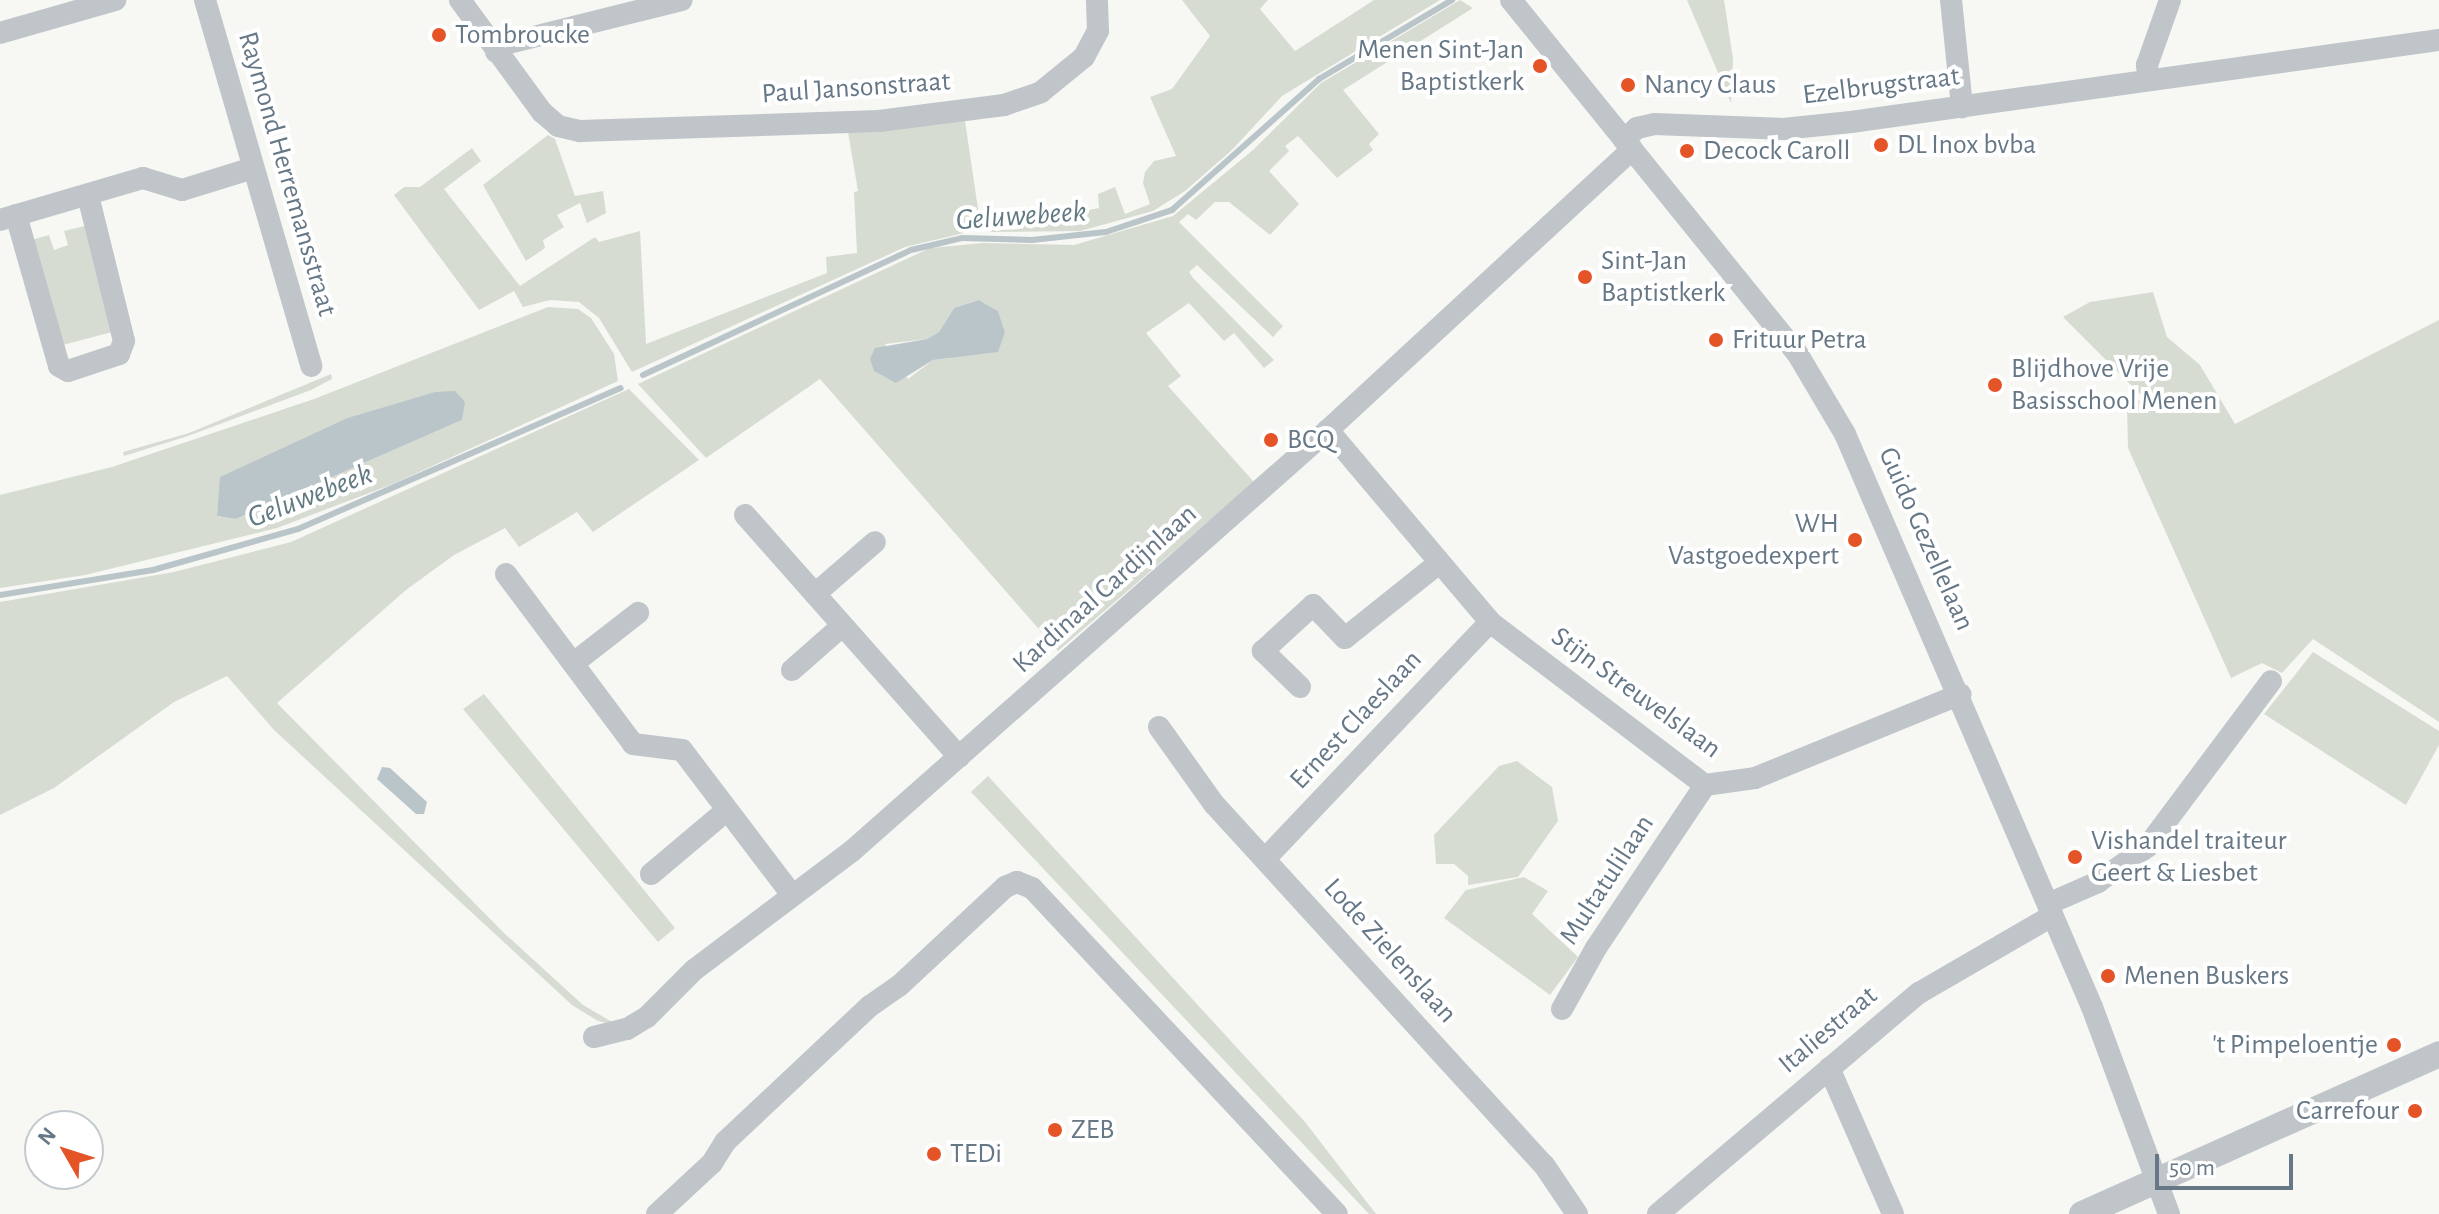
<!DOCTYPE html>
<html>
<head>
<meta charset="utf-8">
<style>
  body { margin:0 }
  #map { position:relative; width:2439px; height:1214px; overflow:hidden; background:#f7f7f4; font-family:"Alegreya Sans",sans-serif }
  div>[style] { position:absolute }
  .green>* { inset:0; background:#d7dcd3 }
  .water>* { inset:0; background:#b9c5c9 }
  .stream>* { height:6px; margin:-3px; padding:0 3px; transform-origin:3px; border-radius:3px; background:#b9c5c9 }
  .minor>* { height:22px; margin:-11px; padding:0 11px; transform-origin:11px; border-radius:11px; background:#c0c5c9 }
  .tertiary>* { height:26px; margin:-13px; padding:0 13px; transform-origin:13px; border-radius:13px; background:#c0c5c9 }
  .dots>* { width:22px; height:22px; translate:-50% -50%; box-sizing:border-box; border:4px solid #fff; border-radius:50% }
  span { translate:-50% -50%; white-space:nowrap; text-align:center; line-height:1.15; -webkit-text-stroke:8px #fff; paint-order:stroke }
  .poi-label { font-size:28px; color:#667786 }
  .left { translate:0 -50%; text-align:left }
  .right { translate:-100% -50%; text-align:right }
  .street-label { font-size:28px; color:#667786 }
  .water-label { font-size:30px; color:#627982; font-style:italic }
  .north { position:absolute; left:24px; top:1110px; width:80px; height:80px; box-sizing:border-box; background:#fff; border:2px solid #c2c9cf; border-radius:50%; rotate:309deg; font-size:22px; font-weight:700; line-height:32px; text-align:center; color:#667786 }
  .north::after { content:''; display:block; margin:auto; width:28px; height:36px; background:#e55427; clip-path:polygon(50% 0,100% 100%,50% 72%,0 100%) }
  .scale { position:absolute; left:2155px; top:1154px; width:138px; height:36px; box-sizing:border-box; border:4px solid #667786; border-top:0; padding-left:10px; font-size:24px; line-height:28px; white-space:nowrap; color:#667786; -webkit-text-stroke:6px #fff; paint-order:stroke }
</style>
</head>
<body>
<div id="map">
  <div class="green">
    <i style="clip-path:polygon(1182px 0,1268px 0,1260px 9px,1295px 51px,1374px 0,1440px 0,1282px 96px,1232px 150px,1185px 191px,1153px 211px,1080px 231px,991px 232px,997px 215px,1009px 212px,1038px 220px,1099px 208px,1098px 194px,1115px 187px,1125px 214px,1150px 204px,1143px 183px,1145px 172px,1154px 161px,1176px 156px,1150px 97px,1172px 89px,1210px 36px)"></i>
    <i style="clip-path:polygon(evenodd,1460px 0,1473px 8px,1343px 90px,1379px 134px,1369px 144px,1373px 150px,1337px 178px,1298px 136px,1285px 146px,1289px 151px,1269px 171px,1299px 204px,1270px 235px,1229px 202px,1215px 202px,1196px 220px,1188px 214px,1179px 222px,1283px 326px,1273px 337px,1197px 265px,1189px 272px,1193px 278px,1274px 360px,1264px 368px,1234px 333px,1224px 341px,1189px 303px,1146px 333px,1181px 376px,1168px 386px,1254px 482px,1058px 651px,820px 379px,706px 458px,638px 384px,930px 248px,983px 243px,1074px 245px,1173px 216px,1253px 150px,1321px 83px,1460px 0,979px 300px,998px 311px,1005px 332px,950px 358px,933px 360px,908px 379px,885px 344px,927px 339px,939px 332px,954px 308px,979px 300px)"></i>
    <i style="clip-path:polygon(1687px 0,1724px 0,1733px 59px,1731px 103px)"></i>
    <i style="clip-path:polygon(965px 121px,981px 229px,905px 247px,632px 372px,599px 318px,579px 302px,550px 300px,523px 307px,514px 291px,479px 310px,394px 195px,404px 187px,420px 187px,472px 148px,481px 161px,444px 189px,520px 286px,595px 237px,599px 242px,640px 231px,646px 344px,827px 273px,826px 257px,857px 253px,854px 192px,858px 191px,848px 132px)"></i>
    <i style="clip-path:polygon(548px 135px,555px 139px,575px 196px,603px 191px,606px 213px,587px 223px,580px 203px,557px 215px,564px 227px,543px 240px,545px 248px,526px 261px,483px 185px)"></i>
    <i style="clip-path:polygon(85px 226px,112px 332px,59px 346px,31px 240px,49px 235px,54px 250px,68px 245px,64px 231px)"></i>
    <i style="clip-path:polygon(2153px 292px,2167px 337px,2200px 365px,2235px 424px,2439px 320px,2439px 722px,2313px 639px,2282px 673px,2262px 663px,2231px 678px,2128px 448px,2127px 406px,2144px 398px,2063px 317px,2090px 302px)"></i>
    <i style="clip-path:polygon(evenodd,548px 307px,578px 309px,591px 318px,614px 354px,618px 381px,393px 484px,277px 528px,85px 575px,0 588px,0 495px,112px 467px,314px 399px,548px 307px,436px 392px,462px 420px,236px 519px,217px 516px,221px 477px,347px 418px,436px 392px)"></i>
    <i style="clip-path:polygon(331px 374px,332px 379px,311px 390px,188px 436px,124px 456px,123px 452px,189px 433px)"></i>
    <i style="clip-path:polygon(629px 389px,699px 460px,593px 532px,577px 512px,519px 547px,505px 528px,454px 555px,406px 590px,277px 703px,503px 932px,583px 1005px,619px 1026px,598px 1021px,572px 1005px,274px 730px,227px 676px,174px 702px,54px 788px,0 815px,0 602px,174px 572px,291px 542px)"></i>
    <i style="clip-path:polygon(2313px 652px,2439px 731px,2439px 745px,2406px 805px,2264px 714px)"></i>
    <i style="clip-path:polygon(484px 694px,675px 928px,658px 942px,463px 709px)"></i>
    <i style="clip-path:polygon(1517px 761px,1552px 787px,1558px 821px,1518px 877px,1468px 885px,1468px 876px,1454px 864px,1436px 864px,1434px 835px,1499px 766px)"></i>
    <i style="clip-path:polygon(988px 776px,1305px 1122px,1376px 1214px,1369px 1214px,971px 792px)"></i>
    <i style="clip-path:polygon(1524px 877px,1548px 891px,1532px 914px,1578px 957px,1550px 995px,1444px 918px,1466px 890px)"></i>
  </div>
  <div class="water">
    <i style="clip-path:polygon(979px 300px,998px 311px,1005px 332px,998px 352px,933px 360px,896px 383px,874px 371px,870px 359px,875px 348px,927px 339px,939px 332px,954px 308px)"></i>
    <i style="clip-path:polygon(455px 391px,465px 402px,462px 420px,236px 519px,217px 516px,220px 477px,347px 418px,435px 392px)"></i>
    <i style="clip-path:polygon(382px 767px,390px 768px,427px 802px,424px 814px,416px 814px,377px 779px)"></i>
  </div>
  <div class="stream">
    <i style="left:643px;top:375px;width:296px;rotate:-25deg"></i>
    <i style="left:911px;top:250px;width:52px;rotate:-13.2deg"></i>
    <i style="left:962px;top:238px;width:70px;rotate:1.6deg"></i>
    <i style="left:1032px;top:240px;width:74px;rotate:-6.2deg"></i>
    <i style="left:1106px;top:232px;width:70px;rotate:-18.4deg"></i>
    <i style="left:1172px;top:210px;width:197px;rotate:-41.7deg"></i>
    <i style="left:1319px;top:79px;width:155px;rotate:-30.7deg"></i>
    <i style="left:0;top:595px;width:155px;rotate:-9.3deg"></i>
    <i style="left:153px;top:570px;width:151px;rotate:-15.8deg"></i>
    <i style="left:298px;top:529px;width:352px;rotate:-23.6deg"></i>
  </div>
  <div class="minor">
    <i style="left:205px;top:0;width:381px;rotate:73.8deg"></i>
    <i style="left:460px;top:0;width:139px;rotate:53.8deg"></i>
    <i style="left:542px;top:112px;width:21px;rotate:41deg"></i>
    <i style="left:558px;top:126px;width:23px;rotate:13deg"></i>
    <i style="left:580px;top:131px;width:299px;rotate:-1.9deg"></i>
    <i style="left:879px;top:121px;width:126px;rotate:-7.3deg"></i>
    <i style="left:1004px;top:105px;width:39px;rotate:-19deg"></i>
    <i style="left:1041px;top:92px;width:55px;rotate:-39.1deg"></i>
    <i style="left:1084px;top:57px;width:30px;rotate:-62deg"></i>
    <i style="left:1098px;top:31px;width:31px;rotate:-92deg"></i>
    <i style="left:1511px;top:0;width:454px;rotate:51deg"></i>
    <i style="left:1797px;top:353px;width:94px;rotate:59.3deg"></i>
    <i style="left:1845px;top:434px;width:624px;rotate:66.68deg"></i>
    <i style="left:2092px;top:1007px;width:221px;rotate:69.6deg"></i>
    <i style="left:1951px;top:0;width:108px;rotate:84.1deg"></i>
    <i style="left:0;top:33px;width:120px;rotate:-16deg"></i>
    <i style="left:496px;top:52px;width:12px;rotate:-42deg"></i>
    <i style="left:505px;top:44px;width:182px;rotate:-14deg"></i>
    <i style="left:2149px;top:80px;width:15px;rotate:-98deg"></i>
    <i style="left:2147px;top:65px;width:69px;rotate:-70.5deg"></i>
    <i style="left:1624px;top:140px;width:18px;rotate:-43deg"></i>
    <i style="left:1637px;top:128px;width:17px;rotate:-13deg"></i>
    <i style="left:1654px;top:124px;width:129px;rotate:2.2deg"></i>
    <i style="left:1783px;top:129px;width:68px;rotate:-5.9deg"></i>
    <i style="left:1851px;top:122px;width:594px;rotate:-7.94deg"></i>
    <i style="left:16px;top:215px;width:157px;rotate:74.1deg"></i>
    <i style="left:59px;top:366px;width:10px;rotate:29deg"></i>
    <i style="left:68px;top:371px;width:54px;rotate:-18.4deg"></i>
    <i style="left:119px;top:354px;width:14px;rotate:-69deg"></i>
    <i style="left:124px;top:341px;width:150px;rotate:-103.9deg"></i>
    <i style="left:0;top:220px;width:149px;rotate:-16.4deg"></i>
    <i style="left:143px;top:178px;width:41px;rotate:17.1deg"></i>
    <i style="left:182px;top:190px;width:74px;rotate:-17.2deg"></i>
    <i style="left:1328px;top:430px;width:251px;rotate:49.8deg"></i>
    <i style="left:1490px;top:622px;width:270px;rotate:37.2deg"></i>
    <i style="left:1705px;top:785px;width:50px;rotate:-8deg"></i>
    <i style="left:1755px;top:778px;width:222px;rotate:-22.2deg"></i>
    <i style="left:745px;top:515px;width:323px;rotate:48.5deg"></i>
    <i style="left:506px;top:574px;width:212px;rotate:53.2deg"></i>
    <i style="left:633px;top:744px;width:49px;rotate:7deg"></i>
    <i style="left:682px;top:750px;width:182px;rotate:52.8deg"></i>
    <i style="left:815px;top:594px;width:79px;rotate:-40.9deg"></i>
    <i style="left:575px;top:662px;width:80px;rotate:-37.9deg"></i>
    <i style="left:792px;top:670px;width:67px;rotate:-41.3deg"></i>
    <i style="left:1300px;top:687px;width:52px;rotate:-135.8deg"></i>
    <i style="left:1263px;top:651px;width:68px;rotate:-42.6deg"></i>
    <i style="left:1313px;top:605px;width:46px;rotate:45.9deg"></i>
    <i style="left:1345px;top:638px;width:120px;rotate:-38.6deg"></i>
    <i style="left:1159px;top:727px;width:95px;rotate:54.5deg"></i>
    <i style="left:1214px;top:804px;width:489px;rotate:47.6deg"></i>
    <i style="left:1544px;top:1165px;width:59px;rotate:56deg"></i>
    <i style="left:1265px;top:859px;width:327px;rotate:-46.5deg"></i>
    <i style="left:651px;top:874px;width:99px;rotate:-40.1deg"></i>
    <i style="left:2048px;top:904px;width:55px;rotate:-23.7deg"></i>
    <i style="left:2098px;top:882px;width:60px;rotate:-35.5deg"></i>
    <i style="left:2147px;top:847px;width:207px;rotate:-53.2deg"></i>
    <i style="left:1562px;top:1009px;width:70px;rotate:-60.9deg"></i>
    <i style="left:1596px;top:948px;width:196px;rotate:-56.2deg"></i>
    <i style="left:594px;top:1037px;width:34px;rotate:-14deg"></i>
    <i style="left:627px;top:1029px;width:23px;rotate:-31deg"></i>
    <i style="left:647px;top:1017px;width:66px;rotate:-45deg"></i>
    <i style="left:694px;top:970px;width:198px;rotate:-37deg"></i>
    <i style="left:852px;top:851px;width:635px;rotate:-41.49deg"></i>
    <i style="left:1328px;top:430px;width:414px;rotate:-42.7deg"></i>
    <i style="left:1829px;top:1068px;width:159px;rotate:66.3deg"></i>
    <i style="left:657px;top:1214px;width:75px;rotate:-42.8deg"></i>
    <i style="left:712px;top:1163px;width:25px;rotate:-58deg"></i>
    <i style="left:725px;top:1142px;width:199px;rotate:-43.2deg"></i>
    <i style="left:870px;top:1006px;width:35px;rotate:-35deg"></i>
    <i style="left:899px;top:986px;width:145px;rotate:-43deg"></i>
    <i style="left:1005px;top:887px;width:13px;rotate:-23deg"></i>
    <i style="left:1017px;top:882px;width:16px;rotate:22deg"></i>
    <i style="left:1032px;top:888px;width:446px;rotate:46.9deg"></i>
    <i style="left:1658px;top:1214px;width:342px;rotate:-40.3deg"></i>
    <i style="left:1919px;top:993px;width:154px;rotate:-30.1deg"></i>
  </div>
  <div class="tertiary">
    <i style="left:2082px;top:1214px;width:391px;rotate:-24.1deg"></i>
  </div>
  <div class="dots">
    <i style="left:439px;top:35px;background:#e55427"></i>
    <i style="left:1540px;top:66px;background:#e55427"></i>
    <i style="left:1628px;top:85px;background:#e55427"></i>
    <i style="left:1881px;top:145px;background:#e55427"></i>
    <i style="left:1687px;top:151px;background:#e55427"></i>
    <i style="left:1585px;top:277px;background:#e55427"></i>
    <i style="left:1716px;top:340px;background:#e55427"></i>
    <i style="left:1995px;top:385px;background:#e55427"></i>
    <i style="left:1271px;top:440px;background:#e55427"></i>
    <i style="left:1855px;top:540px;background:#e55427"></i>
    <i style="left:2075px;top:857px;background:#e55427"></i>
    <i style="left:2108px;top:976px;background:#e55427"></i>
    <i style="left:2394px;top:1045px;background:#e55427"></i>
    <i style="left:2415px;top:1111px;background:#e55427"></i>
    <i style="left:1055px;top:1130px;background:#e55427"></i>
    <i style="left:934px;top:1154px;background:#e55427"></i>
  </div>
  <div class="poi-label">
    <span class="left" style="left:455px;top:35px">Tombroucke</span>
    <span class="right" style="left:1524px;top:66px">Menen Sint-Jan<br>Baptistkerk</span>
    <span class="left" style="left:1644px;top:85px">Nancy Claus</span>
    <span class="left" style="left:1897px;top:145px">DL Inox bvba</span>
    <span class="left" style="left:1703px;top:151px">Decock Caroll</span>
    <span class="left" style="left:1601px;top:277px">Sint-Jan<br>Baptistkerk</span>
    <span class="left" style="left:1732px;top:340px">Frituur Petra</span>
    <span class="left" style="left:2011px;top:385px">Blijdhove Vrije<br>Basisschool Menen</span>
    <span class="left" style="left:1287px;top:440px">BCQ</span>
    <span class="right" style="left:1839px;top:540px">WH<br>Vastgoedexpert</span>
    <span class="left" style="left:2091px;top:857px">Vishandel traiteur<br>Geert &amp; Liesbet</span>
    <span class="left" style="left:2124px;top:976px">Menen Buskers</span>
    <span class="right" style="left:2378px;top:1045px">'t Pimpeloentje</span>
    <span class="right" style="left:2399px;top:1111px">Carrefour</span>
    <span class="left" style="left:1071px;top:1130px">ZEB</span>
    <span class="left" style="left:950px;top:1154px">TEDi</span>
  </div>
  <div class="street-label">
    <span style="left:1881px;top:86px;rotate:-7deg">Ezelbrugstraat</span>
    <span style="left:856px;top:88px;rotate:-4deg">Paul Jansonstraat</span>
    <span style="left:287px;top:174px;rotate:74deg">Raymond Herremansstraat</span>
    <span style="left:1926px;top:539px;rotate:66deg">Guido Gezellelaan</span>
    <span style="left:1105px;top:589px;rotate:-42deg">Kardinaal Cardijnlaan</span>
    <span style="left:1636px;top:693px;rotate:36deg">Stijn Streuvelslaan</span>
    <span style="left:1356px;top:720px;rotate:-47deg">Ernest Claeslaan</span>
    <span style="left:1607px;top:880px;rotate:-57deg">Multatulilaan</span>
    <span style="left:1390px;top:951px;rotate:48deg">Lode Zielenslaan</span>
    <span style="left:1828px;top:1030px;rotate:-40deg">Italiestraat</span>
  </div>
  <div class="water-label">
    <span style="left:1021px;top:216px;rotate:-4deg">Geluwebeek</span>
    <span style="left:310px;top:496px;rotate:-21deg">Geluwebeek</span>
  </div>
  <div class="north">N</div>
  <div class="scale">50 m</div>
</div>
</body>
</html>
